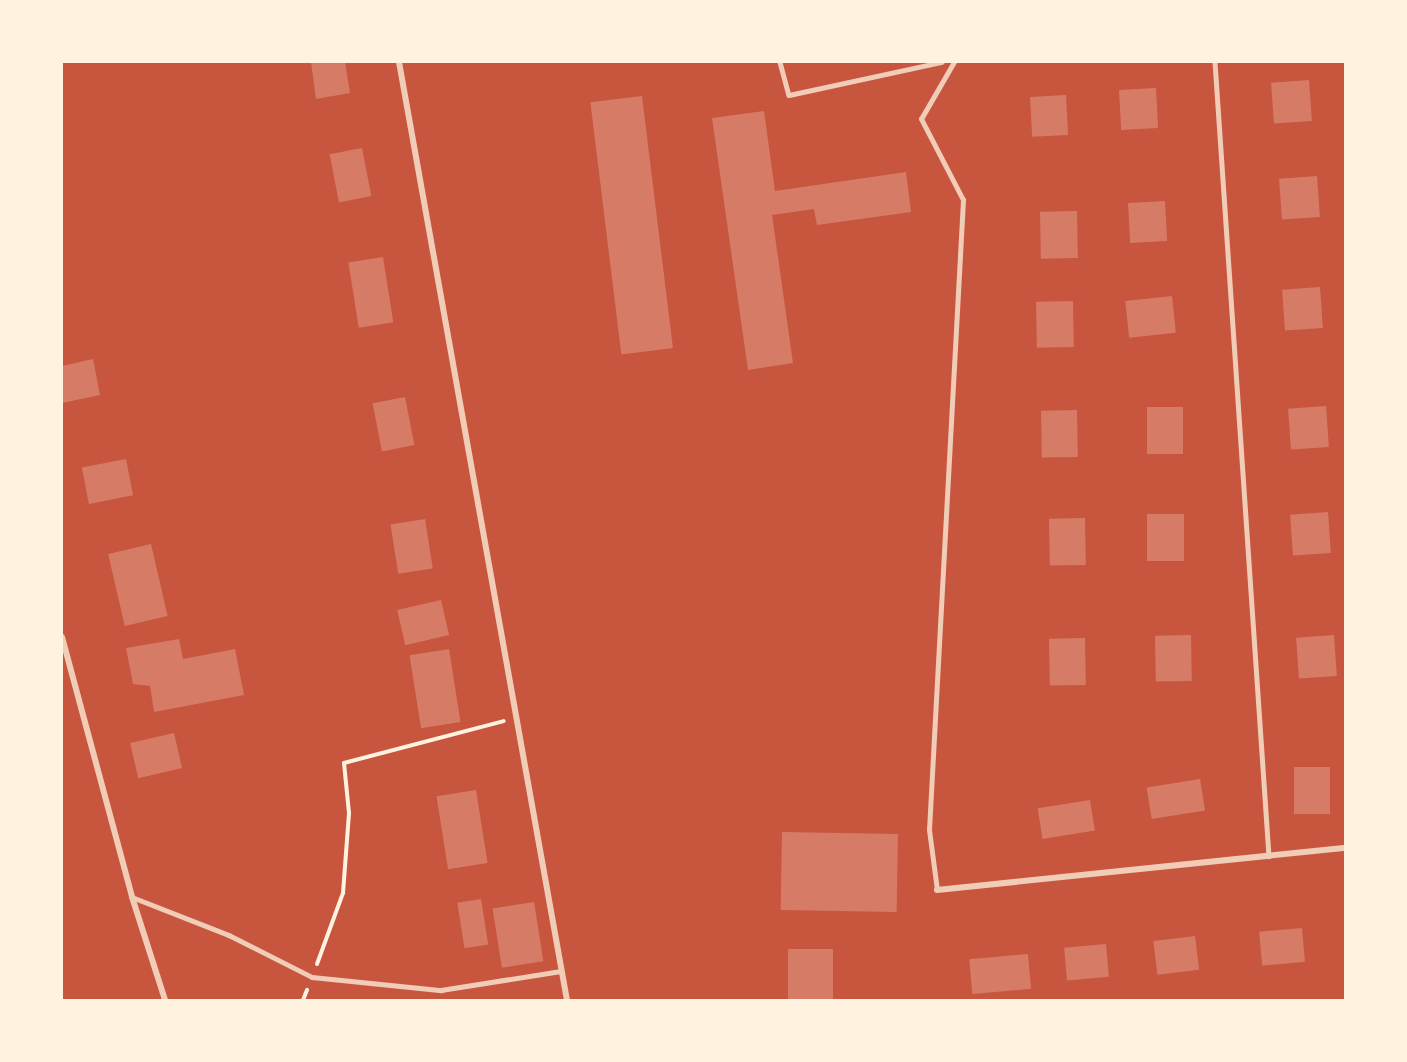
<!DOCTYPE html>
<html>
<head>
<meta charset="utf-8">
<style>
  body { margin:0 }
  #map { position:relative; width:1407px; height:1062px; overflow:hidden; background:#c8553d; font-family:"Sofia Sans Condensed",sans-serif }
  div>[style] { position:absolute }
  .building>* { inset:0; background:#d67c66; transform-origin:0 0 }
  .path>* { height:4px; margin:-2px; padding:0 2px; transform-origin:2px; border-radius:2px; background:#fff3e0 }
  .service>* { height:4.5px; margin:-2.25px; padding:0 2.25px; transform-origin:2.25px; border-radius:2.25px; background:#f1ccb7 }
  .minor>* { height:6px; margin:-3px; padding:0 3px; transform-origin:3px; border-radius:3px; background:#f1ccb7 }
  span { translate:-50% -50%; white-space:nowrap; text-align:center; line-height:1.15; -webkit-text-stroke:4.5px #fff3e0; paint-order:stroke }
  .frame { position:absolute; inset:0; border:63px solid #fff3e0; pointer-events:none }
</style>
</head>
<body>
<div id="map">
  <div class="building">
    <i style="clip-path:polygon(311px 62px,345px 62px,350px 93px,316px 99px)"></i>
    <i style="left:1309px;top:80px;width:41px;height:38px;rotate:86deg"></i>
    <i style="left:1156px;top:88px;width:40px;height:37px;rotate:87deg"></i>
    <i style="left:1066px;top:95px;width:40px;height:36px;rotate:87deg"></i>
    <i style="left:642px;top:96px;width:254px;height:52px;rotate:83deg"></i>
    <i style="clip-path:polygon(764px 111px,775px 191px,906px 172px,911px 212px,817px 225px,814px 209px,772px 215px,793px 363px,748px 370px,712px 118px)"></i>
    <i style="left:362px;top:148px;width:49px;height:33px;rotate:79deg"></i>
    <i style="left:1317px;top:176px;width:41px;height:38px;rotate:86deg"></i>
    <i style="left:1165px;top:201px;width:40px;height:37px;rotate:87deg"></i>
    <i style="left:1077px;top:211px;width:47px;height:37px;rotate:89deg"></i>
    <i style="left:383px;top:257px;width:66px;height:35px;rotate:81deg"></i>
    <i style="left:1320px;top:287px;width:41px;height:38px;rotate:86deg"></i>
    <i style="left:1172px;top:296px;width:37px;height:47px;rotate:84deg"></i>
    <i style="left:1073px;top:301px;width:46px;height:37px;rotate:89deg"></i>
    <i style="clip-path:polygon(93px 359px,100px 395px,62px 403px,62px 366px)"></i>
    <i style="left:405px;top:397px;width:49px;height:33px;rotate:79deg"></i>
    <i style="left:1326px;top:406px;width:41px;height:38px;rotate:86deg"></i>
    <i style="left:1147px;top:407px;width:36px;height:47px"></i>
    <i style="left:1077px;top:410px;width:47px;height:36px;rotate:89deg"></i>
    <i style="left:126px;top:459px;width:37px;height:45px;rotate:79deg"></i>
    <i style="left:1328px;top:512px;width:41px;height:38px;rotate:86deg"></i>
    <i style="left:1147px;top:514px;width:37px;height:47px"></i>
    <i style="left:1085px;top:518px;width:47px;height:36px;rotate:89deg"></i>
    <i style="left:425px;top:519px;width:50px;height:35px;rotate:81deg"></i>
    <i style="left:151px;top:544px;width:74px;height:44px;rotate:77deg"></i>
    <i style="left:441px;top:600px;width:36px;height:45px;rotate:77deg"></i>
    <i style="left:1191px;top:635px;width:46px;height:36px;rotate:89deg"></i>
    <i style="left:1334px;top:635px;width:41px;height:38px;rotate:86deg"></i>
    <i style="left:1085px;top:638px;width:47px;height:36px;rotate:89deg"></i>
    <i style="clip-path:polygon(179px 639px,183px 659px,235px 649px,244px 695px,154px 712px,150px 686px,133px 684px,126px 648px)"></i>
    <i style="left:449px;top:649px;width:74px;height:40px;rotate:81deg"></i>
    <i style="left:174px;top:733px;width:36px;height:45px;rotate:77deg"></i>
    <i style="left:1294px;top:767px;width:36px;height:47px"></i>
    <i style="left:1200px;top:779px;width:32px;height:54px;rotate:81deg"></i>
    <i style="left:476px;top:790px;width:74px;height:40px;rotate:81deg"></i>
    <i style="left:1090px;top:800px;width:31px;height:53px;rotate:81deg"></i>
    <i style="left:782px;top:832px;width:116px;height:78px;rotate:1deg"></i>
    <i style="left:481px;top:899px;width:46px;height:24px;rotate:81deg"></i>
    <i style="left:534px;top:902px;width:60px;height:42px;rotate:81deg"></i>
    <i style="left:1302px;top:928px;width:34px;height:43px;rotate:85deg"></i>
    <i style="left:1195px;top:936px;width:34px;height:42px;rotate:83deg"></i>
    <i style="left:1106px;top:944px;width:33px;height:42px;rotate:85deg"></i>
    <i style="left:788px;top:949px;width:45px;height:51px"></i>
    <i style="left:1028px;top:954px;width:35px;height:59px;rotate:85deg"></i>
  </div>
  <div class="path">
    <i style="left:317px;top:964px;width:76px;rotate:-69.9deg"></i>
    <i style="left:343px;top:893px;width:80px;rotate:-85.7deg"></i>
    <i style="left:349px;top:813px;width:50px;rotate:-95.7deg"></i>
    <i style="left:344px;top:763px;width:165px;rotate:-14.7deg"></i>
    <i style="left:303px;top:1000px;width:11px;rotate:-68deg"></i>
  </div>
  <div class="service">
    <i style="left:780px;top:62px;width:34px;rotate:75deg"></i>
    <i style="left:789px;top:95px;width:156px;rotate:-12.2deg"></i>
    <i style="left:1215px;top:62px;width:796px;rotate:86.11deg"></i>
    <i style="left:937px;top:890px;width:61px;rotate:-97.6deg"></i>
    <i style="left:929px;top:830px;width:631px;rotate:-86.91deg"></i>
    <i style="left:963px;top:200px;width:91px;rotate:-117.4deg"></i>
    <i style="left:921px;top:119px;width:66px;rotate:-59.9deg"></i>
    <i style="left:132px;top:897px;width:104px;rotate:21.4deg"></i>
    <i style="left:229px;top:935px;width:93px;rotate:26.8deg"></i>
    <i style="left:312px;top:977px;width:130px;rotate:5.8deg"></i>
    <i style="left:441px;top:990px;width:121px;rotate:-9deg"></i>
  </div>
  <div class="minor">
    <i style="left:399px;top:62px;width:953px;rotate:79.85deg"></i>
    <i style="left:62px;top:637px;width:269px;rotate:74.9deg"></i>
    <i style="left:132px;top:897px;width:108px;rotate:72.2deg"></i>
    <i style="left:937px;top:890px;width:411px;rotate:-5.9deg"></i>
  </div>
  <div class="frame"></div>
</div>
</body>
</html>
